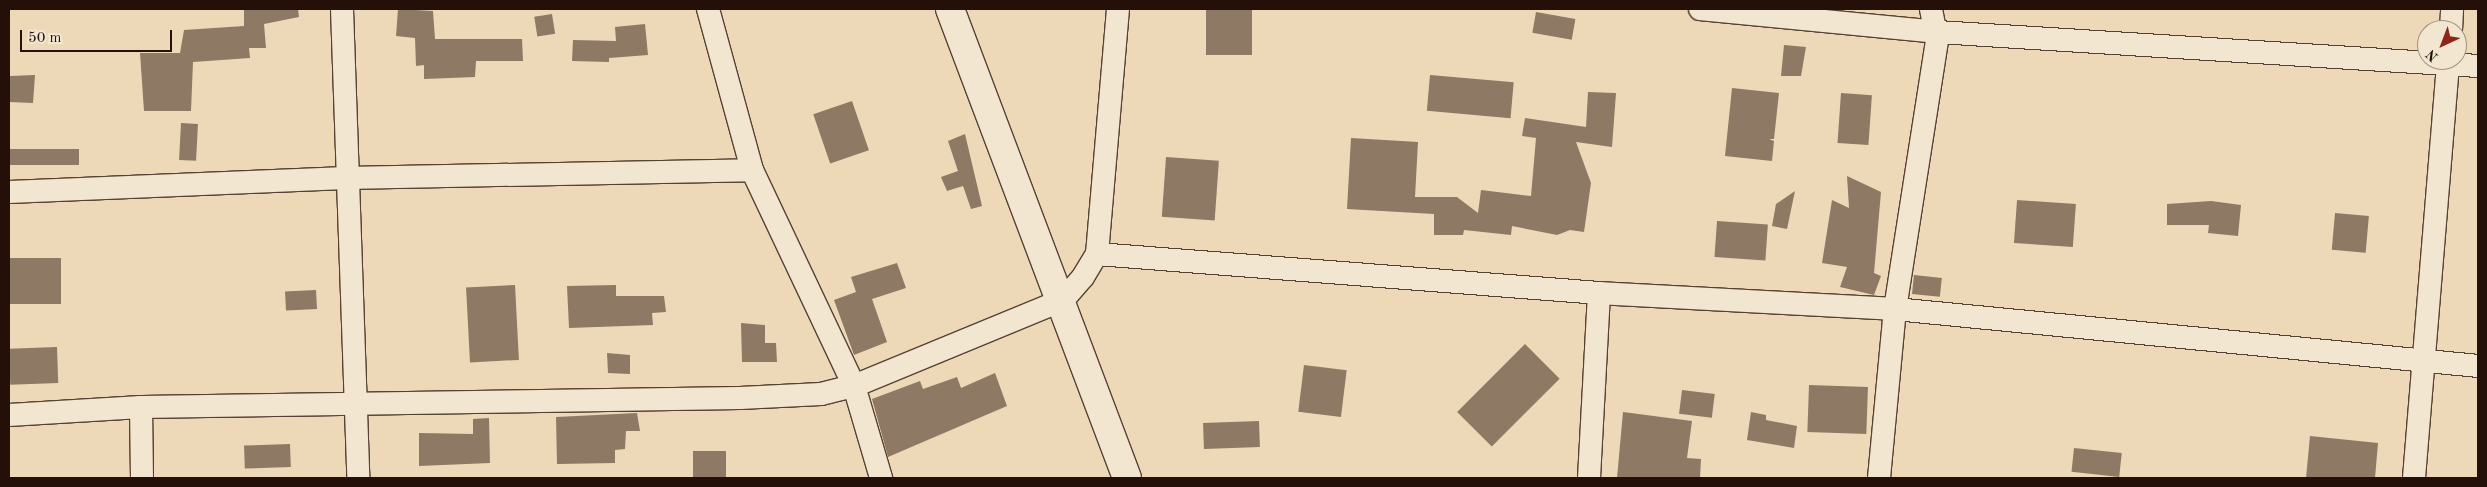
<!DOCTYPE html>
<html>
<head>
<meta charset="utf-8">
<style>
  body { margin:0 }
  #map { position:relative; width:2487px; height:487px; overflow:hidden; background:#edd9b8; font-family:"Old Standard TT",serif }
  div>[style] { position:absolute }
  .building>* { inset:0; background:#8d7964; transform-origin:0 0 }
  .roads { filter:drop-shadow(1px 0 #564235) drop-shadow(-1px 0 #564235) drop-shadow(0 1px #564235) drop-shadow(0 -1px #564235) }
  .minor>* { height:22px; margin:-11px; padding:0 11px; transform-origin:11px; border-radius:11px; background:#f3e6d1 }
  .tertiary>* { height:28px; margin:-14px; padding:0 14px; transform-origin:14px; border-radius:14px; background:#f3e6d1 }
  span { translate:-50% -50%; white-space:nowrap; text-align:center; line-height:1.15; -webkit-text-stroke:4px #f3e6d1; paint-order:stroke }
  .frame { position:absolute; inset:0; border:10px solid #241009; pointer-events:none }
  .north { position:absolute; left:2417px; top:20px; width:50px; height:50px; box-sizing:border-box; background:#f3e6d1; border:1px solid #a09081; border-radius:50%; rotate:223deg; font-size:14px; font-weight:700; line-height:20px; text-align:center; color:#241009 }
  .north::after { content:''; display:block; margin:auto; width:18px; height:22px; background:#8f2418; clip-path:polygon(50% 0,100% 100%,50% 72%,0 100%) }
  .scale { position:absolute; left:20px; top:30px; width:152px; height:22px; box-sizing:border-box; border:2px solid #241009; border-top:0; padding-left:6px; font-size:15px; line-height:18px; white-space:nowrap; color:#241009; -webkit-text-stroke:4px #f3e6d1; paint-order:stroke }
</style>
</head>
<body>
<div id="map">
  <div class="building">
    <i style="clip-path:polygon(244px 9px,298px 9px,299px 17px,264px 24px,266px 48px,249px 48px,250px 58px,193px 62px,191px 111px,144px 111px,140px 53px,180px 53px,184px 30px,244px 26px)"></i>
    <i style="clip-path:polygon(398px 9px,433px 11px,435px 39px,522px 39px,523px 61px,476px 61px,475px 77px,424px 79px,424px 65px,416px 66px,415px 38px,396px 36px)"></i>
    <i style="left:1206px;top:9px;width:46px;height:46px"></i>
    <i style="left:1536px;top:12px;width:40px;height:21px;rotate:10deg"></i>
    <i style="left:552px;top:14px;width:20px;height:18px;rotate:81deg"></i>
    <i style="clip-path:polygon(645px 24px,648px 55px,609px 58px,609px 62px,572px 61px,573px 40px,616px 41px,615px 27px)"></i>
    <i style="clip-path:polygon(1784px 45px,1806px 47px,1801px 76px,1781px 76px)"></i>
    <i style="clip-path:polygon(35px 75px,33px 103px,9px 102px,9px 76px)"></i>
    <i style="left:1430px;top:75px;width:84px;height:36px;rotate:5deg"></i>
    <i style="clip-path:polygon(1732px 88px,1779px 93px,1774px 139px,1769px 139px,1774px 141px,1772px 161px,1725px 156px)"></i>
    <i style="clip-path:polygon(1588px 92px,1616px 93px,1612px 147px,1576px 142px,1591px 183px,1584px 232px,1570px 230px,1557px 235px,1512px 226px,1511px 235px,1464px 230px,1463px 235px,1434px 235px,1434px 214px,1347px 209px,1351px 138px,1418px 142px,1415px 197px,1457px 197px,1478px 213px,1481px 190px,1531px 196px,1536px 138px,1522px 136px,1525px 118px,1586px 127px)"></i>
    <i style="left:1841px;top:93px;width:31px;height:50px;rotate:4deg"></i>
    <i style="left:852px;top:101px;width:52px;height:41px;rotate:71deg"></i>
    <i style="left:181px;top:123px;width:17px;height:37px;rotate:3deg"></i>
    <i style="clip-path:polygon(965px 134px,982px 206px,971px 209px,963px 186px,947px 191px,941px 177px,958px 171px,948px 141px)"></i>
    <i style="left:79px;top:149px;width:16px;height:69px;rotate:90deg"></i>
    <i style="left:1166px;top:157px;width:53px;height:60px;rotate:4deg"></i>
    <i style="clip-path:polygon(1847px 176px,1881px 192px,1874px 273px,1881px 276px,1874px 295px,1840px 287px,1847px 267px,1822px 263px,1832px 200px,1849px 208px)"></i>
    <i style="clip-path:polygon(1795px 191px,1787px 229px,1772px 226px,1776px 204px)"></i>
    <i style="left:2017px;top:200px;width:59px;height:43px;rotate:4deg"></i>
    <i style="clip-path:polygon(2211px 201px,2241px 205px,2238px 236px,2208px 233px,2209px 225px,2167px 225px,2167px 204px)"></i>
    <i style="left:2335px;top:213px;width:34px;height:37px;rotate:5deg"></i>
    <i style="left:1717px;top:221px;width:51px;height:36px;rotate:4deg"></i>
    <i style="left:9px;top:258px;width:52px;height:46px"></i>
    <i style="clip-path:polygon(897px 263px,906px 288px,872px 299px,887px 342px,854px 355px,834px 300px,856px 292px,851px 277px)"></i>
    <i style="left:1914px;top:275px;width:28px;height:19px;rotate:6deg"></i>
    <i style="left:515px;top:285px;width:75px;height:49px;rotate:87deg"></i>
    <i style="clip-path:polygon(616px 285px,616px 296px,664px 296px,666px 312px,652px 313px,653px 325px,569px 328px,567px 286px)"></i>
    <i style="left:316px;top:290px;width:19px;height:31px;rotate:87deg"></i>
    <i style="clip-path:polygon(741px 323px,765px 325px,765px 343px,776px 343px,777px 362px,742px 362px)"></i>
    <i style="left:1525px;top:344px;width:49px;height:96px;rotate:45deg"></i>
    <i style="left:57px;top:347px;width:36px;height:48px;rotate:88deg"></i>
    <i style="clip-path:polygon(607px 353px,630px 355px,630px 374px,608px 373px)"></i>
    <i style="left:1304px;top:365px;width:43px;height:47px;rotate:7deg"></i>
    <i style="clip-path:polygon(995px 373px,1007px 406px,888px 457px,872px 399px,920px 381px,923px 389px,957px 377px,961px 388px)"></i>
    <i style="left:1809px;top:385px;width:59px;height:47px;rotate:2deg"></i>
    <i style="left:1682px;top:390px;width:33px;height:24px;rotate:7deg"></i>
    <i style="clip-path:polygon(1623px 412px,1692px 421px,1687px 458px,1701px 459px,1700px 478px,1617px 478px)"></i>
    <i style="clip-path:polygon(1751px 412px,1766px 415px,1766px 420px,1797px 426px,1794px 448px,1747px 440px)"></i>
    <i style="clip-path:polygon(637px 413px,640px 431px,626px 431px,625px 449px,615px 450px,615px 463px,557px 464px,556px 417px)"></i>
    <i style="clip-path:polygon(489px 418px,490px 463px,419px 466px,419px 433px,473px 434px,473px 419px)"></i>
    <i style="left:1259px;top:421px;width:26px;height:56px;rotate:88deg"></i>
    <i style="clip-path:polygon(2310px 436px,2378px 443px,2375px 478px,2306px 478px)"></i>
    <i style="left:290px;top:444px;width:23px;height:46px;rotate:88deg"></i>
    <i style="left:2074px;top:448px;width:48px;height:24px;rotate:6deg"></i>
    <i style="left:693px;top:451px;width:33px;height:27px"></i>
  </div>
  <div class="roads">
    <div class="minor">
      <i style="left:342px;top:9px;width:469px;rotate:88deg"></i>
      <i style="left:708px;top:9px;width:167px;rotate:74.7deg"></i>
      <i style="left:752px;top:170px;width:239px;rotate:64.7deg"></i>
      <i style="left:854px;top:386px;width:96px;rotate:73.6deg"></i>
      <i style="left:1700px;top:9px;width:239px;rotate:5.5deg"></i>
      <i style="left:1938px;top:32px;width:541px;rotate:3.6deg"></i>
      <i style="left:2451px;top:30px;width:21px;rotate:-87deg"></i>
      <i style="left:9px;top:192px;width:337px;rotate:-2.4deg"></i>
      <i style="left:346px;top:178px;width:406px;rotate:-1.1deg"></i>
      <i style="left:1097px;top:254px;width:504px;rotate:4.44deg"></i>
      <i style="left:1599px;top:293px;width:296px;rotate:3.1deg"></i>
      <i style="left:1895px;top:309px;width:586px;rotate:5.58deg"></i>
      <i style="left:141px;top:407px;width:71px;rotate:89.2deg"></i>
      <i style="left:9px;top:415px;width:132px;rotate:-3.5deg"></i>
      <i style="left:141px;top:407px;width:599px;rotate:-0.86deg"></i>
      <i style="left:740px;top:398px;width:81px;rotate:-2.8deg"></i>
      <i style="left:821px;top:394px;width:34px;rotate:-14deg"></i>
      <i style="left:854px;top:386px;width:226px;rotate:-22.4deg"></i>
      <i style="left:1063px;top:300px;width:30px;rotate:-49deg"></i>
      <i style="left:1083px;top:277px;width:27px;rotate:-59deg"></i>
      <i style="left:1097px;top:254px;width:246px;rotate:-85.1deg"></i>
      <i style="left:1589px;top:478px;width:185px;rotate:-86.9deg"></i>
      <i style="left:1879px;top:478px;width:170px;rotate:-84.6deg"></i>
      <i style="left:1895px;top:309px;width:272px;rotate:-81.1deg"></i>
      <i style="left:1937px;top:40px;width:32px;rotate:-101deg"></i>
      <i style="left:2414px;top:478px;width:419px;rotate:-85.3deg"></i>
    </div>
    <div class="tertiary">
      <i style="left:950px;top:9px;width:501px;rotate:69.32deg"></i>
    </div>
  </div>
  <div class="frame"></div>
  <div class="north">N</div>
  <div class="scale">50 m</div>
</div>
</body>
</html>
